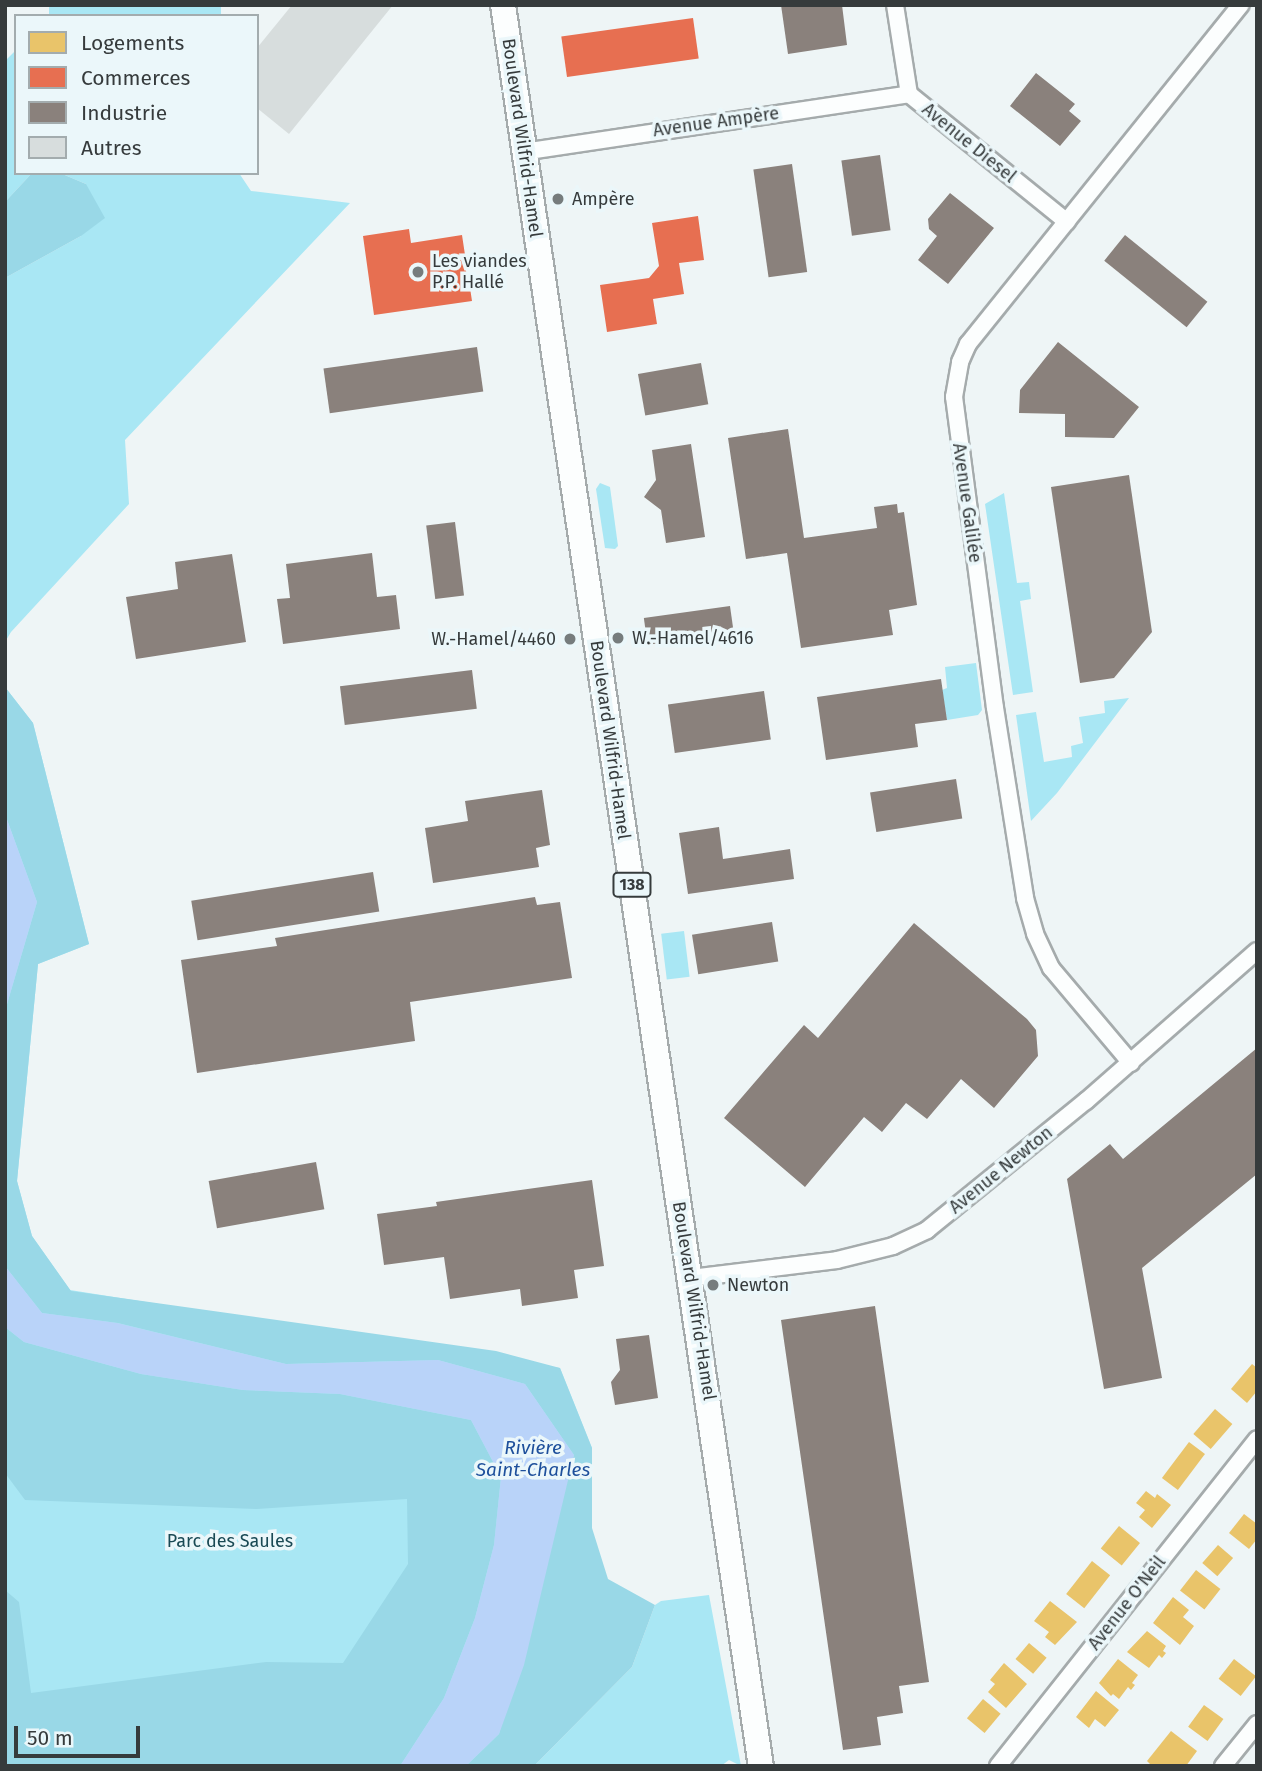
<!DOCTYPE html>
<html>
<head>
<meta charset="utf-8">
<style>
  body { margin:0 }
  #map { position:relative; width:1262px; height:1771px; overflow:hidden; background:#eef5f6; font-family:"Fira Sans",sans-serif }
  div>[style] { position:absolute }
  .green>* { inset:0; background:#a9e7f4; transform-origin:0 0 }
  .forest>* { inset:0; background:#99d8e7 }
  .water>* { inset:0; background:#b9d3f9 }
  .homes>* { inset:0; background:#e9c46a; transform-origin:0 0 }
  .shops>* { inset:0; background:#e76f51; transform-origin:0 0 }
  .industry>* { inset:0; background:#8a817c; transform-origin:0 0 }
  .building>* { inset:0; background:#d7dddd }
  .roads { filter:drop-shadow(2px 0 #a5abac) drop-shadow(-2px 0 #a5abac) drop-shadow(0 2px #a5abac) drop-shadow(0 -2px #a5abac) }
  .minor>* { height:16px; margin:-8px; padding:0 8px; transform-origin:8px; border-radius:8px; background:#fcfefe }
  .primary>* { height:24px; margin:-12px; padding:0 12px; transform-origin:12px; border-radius:12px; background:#fcfefe }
  .dots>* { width:19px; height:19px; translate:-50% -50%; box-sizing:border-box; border:4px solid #ebf7fa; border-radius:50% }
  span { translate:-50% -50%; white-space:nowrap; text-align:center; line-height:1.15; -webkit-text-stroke:7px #ebf7fa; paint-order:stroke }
  .shield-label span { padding:2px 5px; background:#ebf7fa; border:2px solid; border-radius:5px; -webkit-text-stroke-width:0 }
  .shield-label { font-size:16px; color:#363b3c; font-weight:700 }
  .street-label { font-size:18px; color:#363b3c }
  .poi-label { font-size:18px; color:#363b3c }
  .left { translate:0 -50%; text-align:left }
  .right { translate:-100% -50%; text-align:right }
  .park-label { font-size:18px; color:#194954 }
  .water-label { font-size:19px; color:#1d4f9b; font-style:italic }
  .frame { position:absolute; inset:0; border:7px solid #363b3c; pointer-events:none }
  .legend { position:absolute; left:14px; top:14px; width:245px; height:161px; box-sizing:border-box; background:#ebf7fa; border:2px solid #a3acae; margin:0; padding:9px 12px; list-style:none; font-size:21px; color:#363b3c }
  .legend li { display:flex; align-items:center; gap:14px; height:35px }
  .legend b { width:35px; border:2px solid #a3acae }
  .scale { position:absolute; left:14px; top:1726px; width:126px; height:32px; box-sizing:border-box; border:4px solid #363b3c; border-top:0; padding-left:9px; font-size:21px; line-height:24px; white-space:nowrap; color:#363b3c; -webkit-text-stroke:5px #ebf7fa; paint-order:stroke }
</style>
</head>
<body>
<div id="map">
  <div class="green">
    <i style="left:49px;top:5px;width:172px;height:14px"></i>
    <i style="clip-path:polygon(16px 50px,16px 173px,32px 173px,5px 202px,5px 61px)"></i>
    <i style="clip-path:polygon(60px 173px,239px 173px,251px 191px,350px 203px,125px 440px,129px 504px,11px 632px,5px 642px,5px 278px,81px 236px,86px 184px)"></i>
    <i style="clip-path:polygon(600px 483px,610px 487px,618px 546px,615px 549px,605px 548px,596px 489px)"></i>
    <i style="clip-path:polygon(1004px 493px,1017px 583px,1029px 582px,1031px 599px,1020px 601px,1033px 692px,1013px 695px,985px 504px)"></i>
    <i style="clip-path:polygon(976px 663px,982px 710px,978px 715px,947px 720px,942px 690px,947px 688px,945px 667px)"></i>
    <i style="clip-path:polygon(5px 687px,33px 723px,89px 944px,38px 964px,17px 1181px,32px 1236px,70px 1290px,560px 1368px,592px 1448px,497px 1766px,5px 1766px)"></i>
    <i style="clip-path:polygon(1129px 698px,1057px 793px,1031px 821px,1016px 715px,1036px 712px,1044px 762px,1072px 757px,1071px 746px,1083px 743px,1079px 717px,1105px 713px,1104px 701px)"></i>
    <i style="left:684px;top:931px;width:46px;height:23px;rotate:83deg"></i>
    <i style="clip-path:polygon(709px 1595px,741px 1766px,729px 1760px,721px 1766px,534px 1766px,632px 1667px,655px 1605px,661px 1601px)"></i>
  </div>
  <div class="forest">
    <i style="clip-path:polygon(32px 173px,60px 173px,86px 184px,105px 218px,81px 236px,5px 278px,5px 202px)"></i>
    <i style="clip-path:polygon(5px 687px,33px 723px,89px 944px,38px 964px,17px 1181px,32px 1236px,71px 1291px,496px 1351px,560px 1368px,592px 1448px,592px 1528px,608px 1579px,655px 1605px,632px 1667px,534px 1766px,466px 1766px,499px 1734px,574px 1455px,525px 1384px,438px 1360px,286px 1364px,118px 1323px,42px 1313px,5px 1266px,5px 1011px,37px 902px,5px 814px)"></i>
    <i style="clip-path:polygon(5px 1327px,24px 1342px,141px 1374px,243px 1390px,340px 1394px,471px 1420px,501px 1477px,494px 1545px,475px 1618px,444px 1698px,400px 1766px,5px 1766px,5px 1590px,19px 1602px,31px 1693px,266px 1662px,343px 1663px,408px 1564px,407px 1499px,257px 1509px,25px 1500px,5px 1473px)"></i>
  </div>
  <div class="water">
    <i style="clip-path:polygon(5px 814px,37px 902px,5px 1011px)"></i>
    <i style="clip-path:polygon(5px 1266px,42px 1313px,117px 1323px,286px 1364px,438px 1360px,525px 1384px,574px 1455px,524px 1665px,499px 1734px,466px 1766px,400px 1766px,444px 1698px,475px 1618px,494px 1545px,501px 1477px,471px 1420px,340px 1394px,243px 1390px,141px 1374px,24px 1342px,5px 1327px)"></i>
  </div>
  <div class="homes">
    <i style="clip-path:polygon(1252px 1364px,1257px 1368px,1257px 1391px,1247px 1403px,1231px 1389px)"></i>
    <i style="left:1215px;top:1409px;width:23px;height:33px;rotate:41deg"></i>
    <i style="left:1189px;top:1442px;width:20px;height:45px;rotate:37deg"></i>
    <i style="clip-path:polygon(1146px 1491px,1155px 1498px,1157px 1494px,1171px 1505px,1152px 1528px,1139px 1517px,1145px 1510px,1136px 1503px)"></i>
    <i style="clip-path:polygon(1244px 1514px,1257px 1524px,1257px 1539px,1249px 1549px,1229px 1533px)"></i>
    <i style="left:1119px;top:1526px;width:27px;height:29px;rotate:39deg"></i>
    <i style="left:1218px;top:1545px;width:20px;height:24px;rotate:41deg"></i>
    <i style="left:1092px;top:1561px;width:23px;height:42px;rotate:38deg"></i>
    <i style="left:1196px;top:1570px;width:31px;height:26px;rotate:38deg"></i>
    <i style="clip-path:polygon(1173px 1597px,1189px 1610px,1183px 1617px,1194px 1626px,1180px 1645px,1153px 1623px)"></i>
    <i style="clip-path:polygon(1050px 1601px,1077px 1622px,1055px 1645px,1045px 1637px,1049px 1632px,1034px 1621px)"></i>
    <i style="clip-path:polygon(1147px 1631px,1166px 1646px,1163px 1651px,1166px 1653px,1162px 1658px,1159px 1655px,1149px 1668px,1127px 1652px)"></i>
    <i style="left:1029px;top:1643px;width:23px;height:21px;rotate:40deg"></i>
    <i style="clip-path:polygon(1118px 1659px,1138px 1675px,1132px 1683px,1135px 1685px,1131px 1690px,1128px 1687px,1119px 1699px,1113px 1694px,1111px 1696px,1099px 1683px)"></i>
    <i style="left:1234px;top:1659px;width:28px;height:25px;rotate:38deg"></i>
    <i style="clip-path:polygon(1004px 1663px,1027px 1684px,1006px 1708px,988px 1692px,995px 1684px,990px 1680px)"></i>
    <i style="clip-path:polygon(1096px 1691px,1119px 1710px,1105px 1727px,1095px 1719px,1089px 1728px,1076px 1717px)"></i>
    <i style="left:983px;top:1699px;width:23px;height:25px;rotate:40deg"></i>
    <i style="left:1204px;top:1705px;width:24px;height:27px;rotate:36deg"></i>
    <i style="clip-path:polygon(1171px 1731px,1197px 1751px,1186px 1766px,1152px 1766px,1147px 1761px)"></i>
  </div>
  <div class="shops">
    <i style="left:693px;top:18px;width:41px;height:133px;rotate:82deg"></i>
    <i style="clip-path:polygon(698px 216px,704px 260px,679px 263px,684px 294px,653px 299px,657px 324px,607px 332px,600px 285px,649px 278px,659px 266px,652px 223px)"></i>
    <i style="clip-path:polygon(409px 229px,411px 243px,462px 235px,472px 301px,374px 315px,363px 236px)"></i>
  </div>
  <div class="industry">
    <i style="clip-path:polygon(781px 5px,842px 5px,847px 45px,788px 54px)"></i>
    <i style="clip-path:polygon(1036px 73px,1075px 104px,1069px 111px,1081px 121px,1060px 146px,1010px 106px)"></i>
    <i style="left:880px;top:155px;width:76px;height:39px;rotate:82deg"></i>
    <i style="left:792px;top:164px;width:109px;height:39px;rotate:82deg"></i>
    <i style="clip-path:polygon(950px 193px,994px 228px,948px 284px,918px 260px,937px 236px,929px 229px,928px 219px)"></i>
    <i style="left:1125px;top:235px;width:106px;height:33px;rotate:39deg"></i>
    <i style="clip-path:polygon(1058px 342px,1139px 407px,1114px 438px,1065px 437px,1065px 414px,1019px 413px,1020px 390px)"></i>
    <i style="left:477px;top:347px;width:45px;height:155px;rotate:82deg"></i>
    <i style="left:701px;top:363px;width:42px;height:64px;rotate:80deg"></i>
    <i style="clip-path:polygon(788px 429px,804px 538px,877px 528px,874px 507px,897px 504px,898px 513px,904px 512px,917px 605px,889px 610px,893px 635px,801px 648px,787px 553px,746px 559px,728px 438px)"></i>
    <i style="clip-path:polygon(691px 444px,705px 537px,666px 543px,661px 510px,644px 497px,656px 480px,652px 450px)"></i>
    <i style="clip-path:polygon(1129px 475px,1152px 632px,1114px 678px,1080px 683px,1051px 487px)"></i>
    <i style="left:455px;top:522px;width:74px;height:29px;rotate:83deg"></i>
    <i style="clip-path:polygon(372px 553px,377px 597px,396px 595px,400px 629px,283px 644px,277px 599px,290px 598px,286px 564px)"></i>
    <i style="clip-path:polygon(232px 554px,246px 642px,136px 659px,126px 597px,178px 589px,175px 562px)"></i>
    <i style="left:730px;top:606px;width:27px;height:87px;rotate:82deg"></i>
    <i style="left:472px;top:670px;width:39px;height:133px;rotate:83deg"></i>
    <i style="clip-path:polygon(941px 679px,947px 720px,915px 724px,918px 747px,826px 760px,817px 697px)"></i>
    <i style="left:764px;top:691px;width:49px;height:97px;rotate:82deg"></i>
    <i style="left:956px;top:779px;width:40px;height:87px;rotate:81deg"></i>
    <i style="clip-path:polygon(542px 790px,550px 845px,536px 848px,539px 867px,433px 883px,425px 828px,468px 821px,465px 801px)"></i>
    <i style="clip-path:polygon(719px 827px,723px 859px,790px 849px,794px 879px,688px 894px,679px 833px)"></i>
    <i style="left:373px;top:872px;width:40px;height:184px;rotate:81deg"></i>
    <i style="clip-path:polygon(535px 897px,537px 905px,560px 902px,572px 978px,410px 1002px,415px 1041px,197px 1073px,181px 960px,277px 946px,275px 938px)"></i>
    <i style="left:772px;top:922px;width:40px;height:81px;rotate:81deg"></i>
    <i style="clip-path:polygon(914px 923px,1027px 1019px,1036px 1030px,1038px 1056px,994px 1108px,961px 1079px,927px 1119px,906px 1103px,882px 1132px,864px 1117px,805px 1187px,724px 1118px,804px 1025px,818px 1038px)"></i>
    <i style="clip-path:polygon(1257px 1048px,1257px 1174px,1142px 1268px,1162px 1378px,1104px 1389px,1067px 1179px,1110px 1144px,1123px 1159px)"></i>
    <i style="left:316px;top:1162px;width:48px;height:109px;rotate:80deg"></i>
    <i style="clip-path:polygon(592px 1180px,604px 1266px,574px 1270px,578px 1298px,522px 1306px,520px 1289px,450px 1299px,444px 1257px,384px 1265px,377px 1214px,437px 1206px,436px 1202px)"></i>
    <i style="clip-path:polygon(875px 1306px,929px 1682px,899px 1686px,903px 1713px,877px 1717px,881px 1745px,843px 1750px,781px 1320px)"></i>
    <i style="clip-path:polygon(649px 1335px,658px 1398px,615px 1405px,611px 1382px,620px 1370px,616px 1339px)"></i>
  </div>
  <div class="building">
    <i style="clip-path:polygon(292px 5px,393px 5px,289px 134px,257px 108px,257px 48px)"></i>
  </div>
  <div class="roads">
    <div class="minor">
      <i style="left:895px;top:5px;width:90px;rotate:81.1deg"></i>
      <i style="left:909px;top:94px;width:203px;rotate:39deg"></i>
      <i style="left:523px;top:152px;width:390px;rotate:-8.5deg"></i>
      <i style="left:1131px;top:1063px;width:124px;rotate:-130.1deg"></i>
      <i style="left:1051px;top:968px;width:38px;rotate:-115deg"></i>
      <i style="left:1035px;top:933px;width:37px;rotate:-106deg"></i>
      <i style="left:1025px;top:897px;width:191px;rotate:-99deg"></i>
      <i style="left:995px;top:708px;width:314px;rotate:-97.5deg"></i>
      <i style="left:954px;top:397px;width:36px;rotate:-80deg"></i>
      <i style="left:960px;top:362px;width:20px;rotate:-66deg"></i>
      <i style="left:968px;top:344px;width:435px;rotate:-51.2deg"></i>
      <i style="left:691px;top:1278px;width:147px;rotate:-7deg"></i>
      <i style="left:837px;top:1260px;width:58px;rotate:-14deg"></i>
      <i style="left:893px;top:1246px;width:38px;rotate:-25deg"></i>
      <i style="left:927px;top:1230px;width:205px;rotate:-39.1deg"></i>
      <i style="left:1086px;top:1101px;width:227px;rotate:-41.3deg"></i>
      <i style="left:998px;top:1766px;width:417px;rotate:-51.6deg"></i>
      <i style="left:1223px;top:1766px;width:54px;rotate:-51deg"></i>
    </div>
    <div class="primary">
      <i style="left:503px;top:5px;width:1780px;rotate:81.67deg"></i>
    </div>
  </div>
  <div class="dots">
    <i style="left:558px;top:199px;background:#767c7d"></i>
    <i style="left:418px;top:272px;background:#767c7d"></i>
    <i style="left:618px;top:638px;background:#767c7d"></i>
    <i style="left:570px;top:639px;background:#767c7d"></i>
    <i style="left:713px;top:1285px;background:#767c7d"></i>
  </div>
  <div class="shield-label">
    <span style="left:632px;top:885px">138</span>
  </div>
  <div class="street-label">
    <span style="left:716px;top:122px;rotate:-8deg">Avenue Ampère</span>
    <span style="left:522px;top:138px;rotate:82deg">Boulevard Wilfrid-Hamel</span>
    <span style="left:969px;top:143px;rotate:39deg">Avenue Diesel</span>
    <span style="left:967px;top:503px;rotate:82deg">Avenue Galilée</span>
    <span style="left:610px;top:740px;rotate:82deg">Boulevard Wilfrid-Hamel</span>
    <span style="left:1001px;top:1170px;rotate:-39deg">Avenue Newton</span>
    <span style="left:694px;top:1301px;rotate:81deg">Boulevard Wilfrid-Hamel</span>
    <span style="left:1127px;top:1603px;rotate:-52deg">Avenue O'Neil</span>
  </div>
  <div class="poi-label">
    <span class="left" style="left:572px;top:199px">Ampère</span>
    <span class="left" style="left:432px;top:272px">Les viandes<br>P.P. Hallé</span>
    <span class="left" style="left:632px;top:638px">W.-Hamel/4616</span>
    <span class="right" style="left:556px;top:639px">W.-Hamel/4460</span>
    <span class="left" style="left:727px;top:1285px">Newton</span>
  </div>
  <div class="park-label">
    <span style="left:230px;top:1541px">Parc des Saules</span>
  </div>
  <div class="water-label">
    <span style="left:533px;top:1459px">Rivière<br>Saint-Charles</span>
  </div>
  <div class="frame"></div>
  <ul class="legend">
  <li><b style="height:19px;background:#e9c46a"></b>Logements</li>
  <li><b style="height:19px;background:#e76f51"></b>Commerces</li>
  <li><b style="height:19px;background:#8a817c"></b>Industrie</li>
  <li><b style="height:19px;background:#d7dddd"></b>Autres</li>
  </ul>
  <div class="scale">50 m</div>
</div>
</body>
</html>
